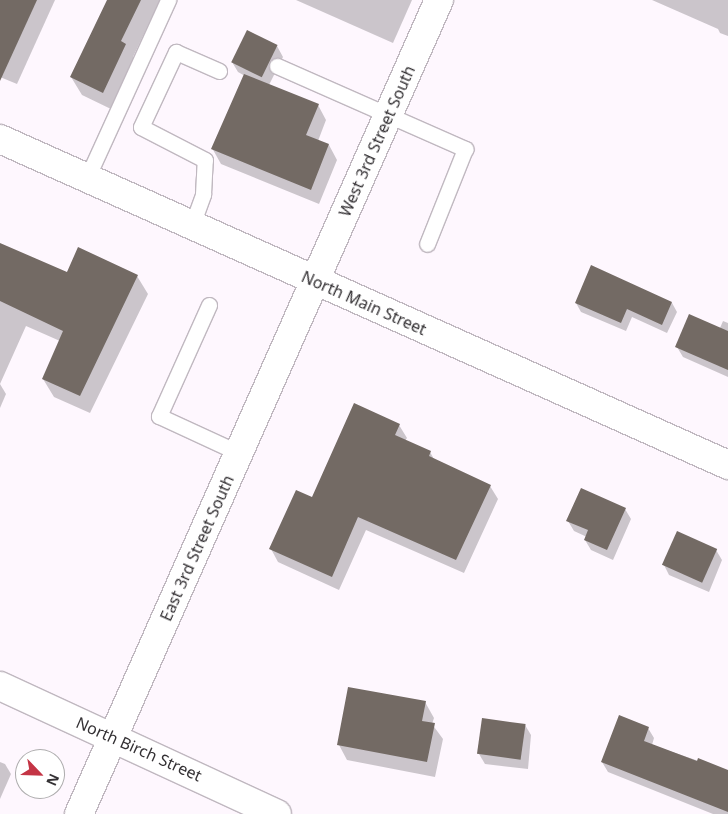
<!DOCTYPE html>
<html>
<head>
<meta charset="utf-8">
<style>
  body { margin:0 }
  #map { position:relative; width:728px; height:814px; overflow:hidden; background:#fef7fe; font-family:"Noto Sans",sans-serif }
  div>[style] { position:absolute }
  .shadow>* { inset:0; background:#0003 }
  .building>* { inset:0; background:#736a64; transform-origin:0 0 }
  .roads { filter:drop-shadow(1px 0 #c0b8c0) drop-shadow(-1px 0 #c0b8c0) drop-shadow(0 1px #c0b8c0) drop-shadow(0 -1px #c0b8c0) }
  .lane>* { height:15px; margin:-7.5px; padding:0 7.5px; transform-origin:7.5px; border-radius:7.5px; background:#fff }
  .street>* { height:28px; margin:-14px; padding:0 14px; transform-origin:14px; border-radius:14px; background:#fff }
  .secondary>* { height:28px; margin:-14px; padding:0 14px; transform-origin:14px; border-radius:14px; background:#fff }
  span { translate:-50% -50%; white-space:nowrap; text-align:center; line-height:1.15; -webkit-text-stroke:5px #fff; paint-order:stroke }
  .street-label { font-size:16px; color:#343134 }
  .north { position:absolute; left:15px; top:749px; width:50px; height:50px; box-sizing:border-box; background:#fff; border:1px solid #aeadae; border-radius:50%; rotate:114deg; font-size:14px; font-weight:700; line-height:20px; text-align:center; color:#343134 }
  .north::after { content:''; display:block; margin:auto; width:18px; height:22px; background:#c43445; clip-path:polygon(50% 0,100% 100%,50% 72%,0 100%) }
</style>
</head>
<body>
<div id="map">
  <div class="shadow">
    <i style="clip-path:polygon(0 0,55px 0,17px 84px,0 77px)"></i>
    <i style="clip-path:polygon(108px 0,160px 0,133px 57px,136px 63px,113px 110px,82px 95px,71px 77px)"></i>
    <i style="clip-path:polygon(296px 0,412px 0,393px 43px)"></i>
    <i style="clip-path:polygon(652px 0,728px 0,728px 36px,720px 33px,718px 29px)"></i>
    <i style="clip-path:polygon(277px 46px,283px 57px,269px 85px,318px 105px,326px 120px,318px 141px,329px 145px,337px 160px,319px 204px,221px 164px,212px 148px,245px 76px,238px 72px,232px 62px)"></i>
    <i style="clip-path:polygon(0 245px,67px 274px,137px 276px,148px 294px,90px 413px,54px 397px,43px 379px,60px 341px,26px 326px,0 384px)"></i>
    <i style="clip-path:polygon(576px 303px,672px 303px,677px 312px,667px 333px,632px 317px,626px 331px,581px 312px)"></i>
    <i style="clip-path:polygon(723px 321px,728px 323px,728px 377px,683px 357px,677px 347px,720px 328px)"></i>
    <i style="clip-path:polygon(0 384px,6px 394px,0 408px)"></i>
    <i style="clip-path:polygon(399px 425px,407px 438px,405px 441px,430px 452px,435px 461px,490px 486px,498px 499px,464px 573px,366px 530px,339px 590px,278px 562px,271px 549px,313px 499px)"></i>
    <i style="clip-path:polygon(625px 509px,631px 519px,613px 560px,591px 550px,585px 540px,587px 537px,574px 531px,568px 521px)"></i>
    <i style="clip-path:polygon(716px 550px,722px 560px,709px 592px,669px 575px,664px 565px)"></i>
    <i style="clip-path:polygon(425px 702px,434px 718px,432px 724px,443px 739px,435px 777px,347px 760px,339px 745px)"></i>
    <i style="clip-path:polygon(525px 725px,531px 735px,528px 769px,485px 764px,479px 754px)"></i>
    <i style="clip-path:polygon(648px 728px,654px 738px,652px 745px,728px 771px,728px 814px,713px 814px,608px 772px,602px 762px)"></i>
    <i style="clip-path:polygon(0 762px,5px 764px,11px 774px,0 799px)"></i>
  </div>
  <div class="building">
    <i style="clip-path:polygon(0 0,37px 0,0 81px)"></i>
    <i style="clip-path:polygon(107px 0,141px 0,121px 41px,126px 44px,103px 93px,70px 77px)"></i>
    <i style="left:247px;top:30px;width:34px;height:36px;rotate:26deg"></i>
    <i style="clip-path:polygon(244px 74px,319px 104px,306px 135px,329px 144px,311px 190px,211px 149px)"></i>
    <i style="clip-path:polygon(0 243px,67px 272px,78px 247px,138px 275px,80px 396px,42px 379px,63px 331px,0 301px)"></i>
    <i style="clip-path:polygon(591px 265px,672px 302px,662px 325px,627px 309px,621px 323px,575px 303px)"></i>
    <i style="clip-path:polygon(689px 314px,728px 331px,728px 370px,675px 347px)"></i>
    <i style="clip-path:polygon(354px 403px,400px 424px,395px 435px,431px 451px,429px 456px,491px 485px,456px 560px,358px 517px,332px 577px,269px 549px,296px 490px,312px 497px)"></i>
    <i style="clip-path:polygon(581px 488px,626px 508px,607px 550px,584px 540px,588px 530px,566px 521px)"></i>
    <i style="left:677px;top:531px;width:44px;height:37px;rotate:24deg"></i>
    <i style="clip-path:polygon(348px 687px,426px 701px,422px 721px,435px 723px,427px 762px,337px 745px)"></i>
    <i style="clip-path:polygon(619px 715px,649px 727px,644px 741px,697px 761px,698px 758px,728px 770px,728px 812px,601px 762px)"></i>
    <i style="left:482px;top:718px;width:44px;height:36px;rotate:8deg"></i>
  </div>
  <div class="roads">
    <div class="lane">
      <i style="left:277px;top:66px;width:206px;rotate:23.8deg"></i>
      <i style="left:465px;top:149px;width:102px;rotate:111.8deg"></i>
      <i style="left:87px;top:178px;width:196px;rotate:-65.5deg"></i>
      <i style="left:192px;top:225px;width:33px;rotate:-70deg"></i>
      <i style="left:203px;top:194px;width:34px;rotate:-87deg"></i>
      <i style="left:205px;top:160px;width:72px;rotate:-152.7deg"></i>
      <i style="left:141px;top:127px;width:83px;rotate:-65deg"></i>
      <i style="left:176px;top:52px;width:47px;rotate:23.8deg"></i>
      <i style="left:209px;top:305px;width:122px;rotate:114.2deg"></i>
      <i style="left:159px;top:416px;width:88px;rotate:24.8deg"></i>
    </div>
    <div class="street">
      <i style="left:0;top:686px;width:305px;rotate:24.8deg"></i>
      <i style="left:79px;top:814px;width:890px;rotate:-66.14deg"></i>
    </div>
    <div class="secondary">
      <i style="left:0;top:139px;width:798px;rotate:24.12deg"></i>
    </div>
  </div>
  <div class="street-label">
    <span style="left:377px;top:141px;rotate:-66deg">West 3rd Street South</span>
    <span style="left:364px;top:303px;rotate:24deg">North Main Street</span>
    <span style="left:197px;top:548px;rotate:-66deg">East 3rd Street South</span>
    <span style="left:139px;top:749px;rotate:24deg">North Birch Street</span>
  </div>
  <div class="north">N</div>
</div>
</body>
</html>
